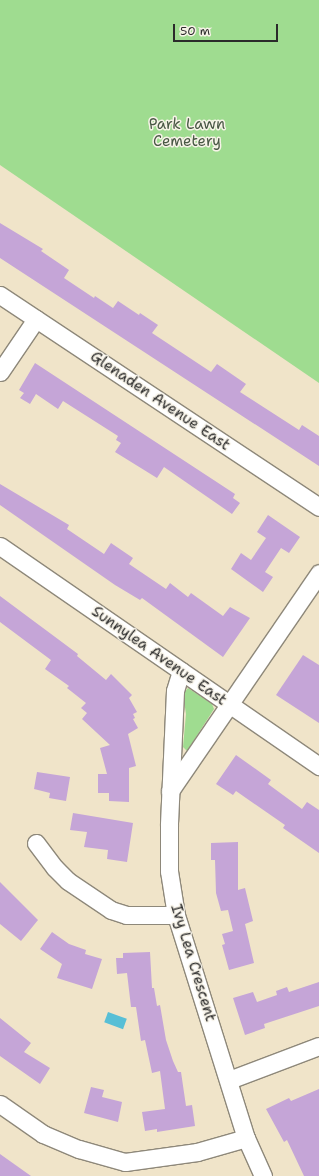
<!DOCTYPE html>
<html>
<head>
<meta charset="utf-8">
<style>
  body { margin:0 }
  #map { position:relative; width:319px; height:1176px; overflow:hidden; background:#f0e4c9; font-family:"Shantell Sans",sans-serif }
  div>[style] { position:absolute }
  .green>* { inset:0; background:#9fdc90 }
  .water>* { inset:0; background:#58bfd6; transform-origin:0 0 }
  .building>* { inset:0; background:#c5a5d7 }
  .roads { filter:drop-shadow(1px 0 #8e887a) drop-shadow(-1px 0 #8e887a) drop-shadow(0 1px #8e887a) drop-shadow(0 -1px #8e887a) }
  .minor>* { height:17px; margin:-8.5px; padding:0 8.5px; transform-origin:8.5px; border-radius:8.5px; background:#fff }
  span { translate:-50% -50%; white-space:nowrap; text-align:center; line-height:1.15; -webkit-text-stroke:3px #f7f3e8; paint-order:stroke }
  .park-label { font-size:15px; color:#485744 }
  .street-label { font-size:15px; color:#2b2b2b }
  .scale { position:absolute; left:173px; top:24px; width:105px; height:18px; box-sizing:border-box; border:2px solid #2b2b2b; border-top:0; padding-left:5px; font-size:12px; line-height:14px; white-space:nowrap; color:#2b2b2b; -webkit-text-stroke:3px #f7f3e8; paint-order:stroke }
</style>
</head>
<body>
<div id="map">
  <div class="green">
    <i style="clip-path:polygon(0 0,319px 0,319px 383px,0 165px)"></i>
    <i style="clip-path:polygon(188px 688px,212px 704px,214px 709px,187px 751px,183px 747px,186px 714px,183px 694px)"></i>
  </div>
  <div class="water">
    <i style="left:108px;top:1012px;width:20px;height:11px;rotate:20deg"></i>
  </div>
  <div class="building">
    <i style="clip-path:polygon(0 223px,43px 249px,41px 251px,69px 270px,64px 278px,94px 298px,95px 296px,113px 308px,118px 301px,139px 315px,140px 313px,158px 325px,152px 333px,211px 372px,217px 364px,246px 384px,240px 392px,299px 430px,302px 425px,319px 436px,319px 466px,0 258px)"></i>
    <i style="clip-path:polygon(35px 363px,235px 494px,233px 498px,240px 503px,232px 514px,164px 467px,157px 478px,115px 452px,121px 443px,116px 440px,118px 436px,63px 401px,58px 409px,36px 394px,30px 404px,20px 398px,24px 393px,19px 390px)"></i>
    <i style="clip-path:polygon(0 484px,69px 525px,67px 529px,104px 554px,111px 543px,133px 558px,129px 564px,166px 589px,170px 583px,188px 597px,191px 593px,223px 616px,230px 607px,250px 618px,223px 657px,142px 598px,140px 600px,115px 585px,0 505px)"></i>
    <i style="clip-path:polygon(268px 515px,300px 537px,289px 553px,281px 548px,265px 572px,273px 577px,263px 592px,231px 569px,241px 553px,251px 560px,266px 538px,257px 532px)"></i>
    <i style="clip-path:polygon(0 596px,78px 654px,77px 656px,106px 680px,111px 674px,132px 695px,129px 698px,137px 712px,133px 714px,135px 718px,133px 719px,138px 728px,128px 734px,136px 766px,129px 768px,129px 802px,109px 801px,109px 793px,98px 793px,98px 774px,107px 774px,100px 748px,110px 745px,82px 719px,87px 713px,81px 708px,86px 703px,67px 688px,69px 686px,45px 669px,51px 660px,0 622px)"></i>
    <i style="clip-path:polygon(303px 655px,319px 665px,319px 723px,276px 695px)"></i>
    <i style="clip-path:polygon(236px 755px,271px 780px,268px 784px,302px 809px,307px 802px,319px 810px,319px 853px,283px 828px,285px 825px,236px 791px,233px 795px,216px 784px)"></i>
    <i style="clip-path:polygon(37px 772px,70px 777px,66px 801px,49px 798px,50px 793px,34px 789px)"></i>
    <i style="clip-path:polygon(73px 813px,133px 823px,127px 862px,107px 859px,108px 850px,84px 847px,87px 832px,70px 830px)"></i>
    <i style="clip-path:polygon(238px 842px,238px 890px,245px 888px,253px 921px,245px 924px,254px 963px,229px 970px,222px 945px,225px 944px,222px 934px,233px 931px,228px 910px,221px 911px,216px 893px,215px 860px,211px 860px,211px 843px)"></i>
    <i style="clip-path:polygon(0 882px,38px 920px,21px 941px,0 924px)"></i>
    <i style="clip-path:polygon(52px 932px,69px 944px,86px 950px,85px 954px,102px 959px,92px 989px,57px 978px,62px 964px,40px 949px)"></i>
    <i style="clip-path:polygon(150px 952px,152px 988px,154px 988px,157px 1006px,160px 1005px,166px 1040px,173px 1061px,178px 1072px,181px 1072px,186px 1106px,192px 1105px,195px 1126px,157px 1132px,157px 1129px,145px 1131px,142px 1112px,165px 1109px,160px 1071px,152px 1073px,145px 1040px,141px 1041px,136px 1007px,131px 1007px,127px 973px,117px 974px,116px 958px,123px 958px,123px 953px)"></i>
    <i style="clip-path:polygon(319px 982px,319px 1006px,264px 1024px,265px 1028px,245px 1035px,233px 998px,253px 992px,257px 1002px,277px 995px,276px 991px,287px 987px,289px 992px)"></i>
    <i style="clip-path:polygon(0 1018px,31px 1043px,24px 1052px,50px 1068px,40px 1084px,0 1056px)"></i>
    <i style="clip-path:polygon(91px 1087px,104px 1090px,102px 1097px,122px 1102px,118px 1122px,84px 1113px)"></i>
    <i style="clip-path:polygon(319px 1089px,319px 1176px,304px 1176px,287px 1140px,284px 1142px,266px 1109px,289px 1098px,291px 1101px)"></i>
    <i style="clip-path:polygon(0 1154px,31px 1176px,0 1176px)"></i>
  </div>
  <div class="roads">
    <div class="minor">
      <i style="left:0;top:295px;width:383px;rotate:33.6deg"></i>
      <i style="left:0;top:372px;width:64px;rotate:-55.8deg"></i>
      <i style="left:0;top:546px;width:388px;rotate:34.6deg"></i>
      <i style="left:181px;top:671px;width:21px;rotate:107deg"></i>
      <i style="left:175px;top:691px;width:134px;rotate:92.6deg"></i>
      <i style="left:169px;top:825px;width:46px;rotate:90deg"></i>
      <i style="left:169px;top:871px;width:45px;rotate:81deg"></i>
      <i style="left:176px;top:915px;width:234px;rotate:72.6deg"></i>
      <i style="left:246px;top:1138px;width:42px;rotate:65.9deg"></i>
      <i style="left:170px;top:791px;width:264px;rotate:-55.6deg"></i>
      <i style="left:36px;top:843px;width:31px;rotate:53deg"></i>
      <i style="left:55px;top:868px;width:18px;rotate:45deg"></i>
      <i style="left:68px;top:881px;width:52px;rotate:34deg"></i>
      <i style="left:111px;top:910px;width:16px;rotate:18deg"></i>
      <i style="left:126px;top:915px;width:50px"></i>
      <i style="left:229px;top:1080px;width:96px;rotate:-20.7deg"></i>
      <i style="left:0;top:1104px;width:52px;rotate:34.9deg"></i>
      <i style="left:43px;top:1134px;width:39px;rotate:23deg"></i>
      <i style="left:79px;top:1149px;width:48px;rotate:15.8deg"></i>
      <i style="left:125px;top:1162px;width:73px;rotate:-7.9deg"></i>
      <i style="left:197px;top:1152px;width:51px;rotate:-15.9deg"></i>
    </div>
  </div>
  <div class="park-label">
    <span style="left:187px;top:133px">Park Lawn<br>Cemetery</span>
  </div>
  <div class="street-label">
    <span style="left:160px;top:401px;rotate:34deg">Glenaden Avenue East</span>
    <span style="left:159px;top:656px;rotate:35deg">Sunnylea Avenue East</span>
    <span style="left:193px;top:963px;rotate:73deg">Ivy Lea Crescent</span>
  </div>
  <div class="scale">50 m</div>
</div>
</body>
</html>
